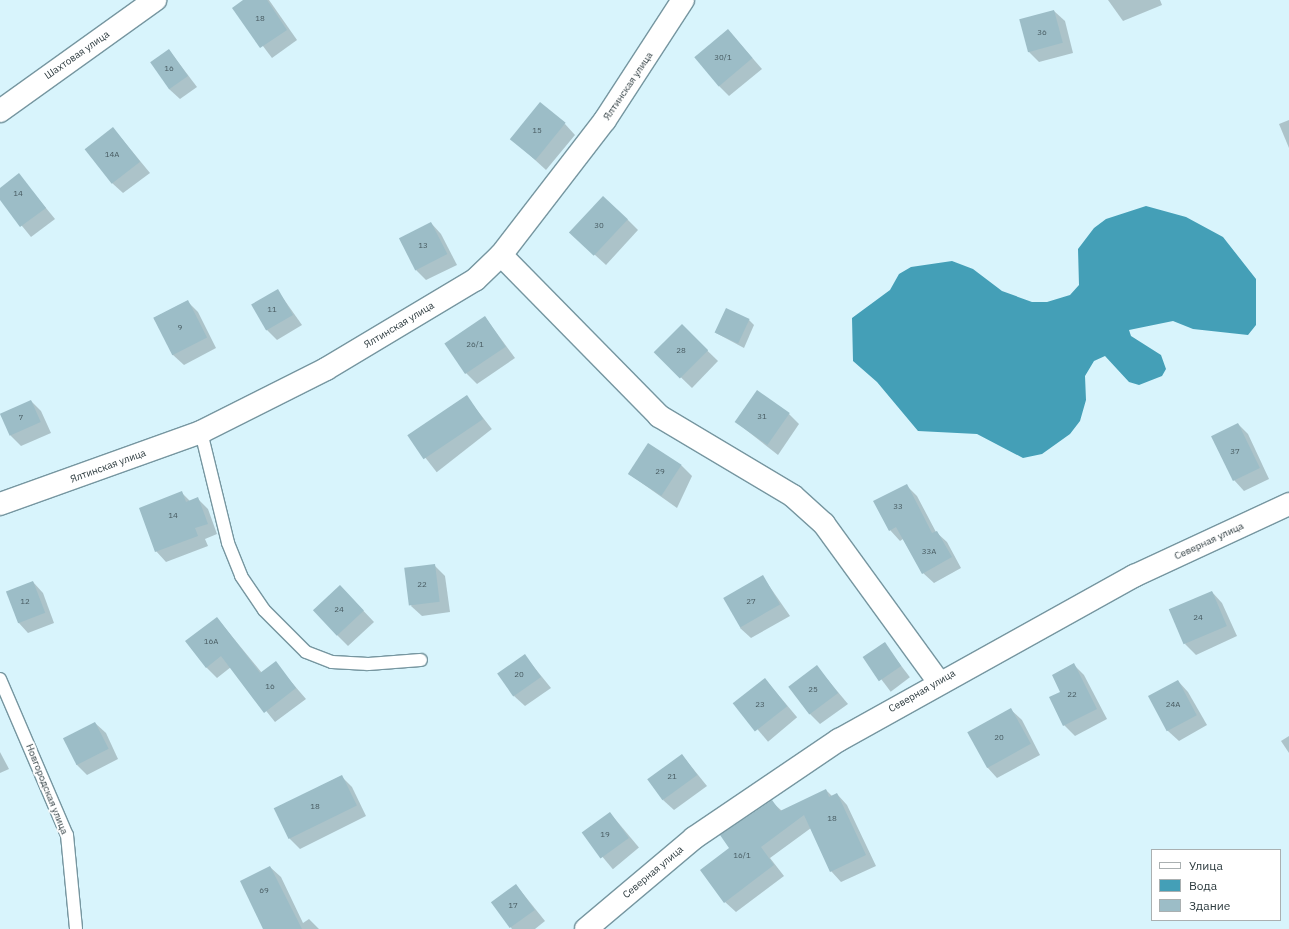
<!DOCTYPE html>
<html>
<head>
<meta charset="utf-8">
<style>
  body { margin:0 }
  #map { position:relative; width:1289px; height:929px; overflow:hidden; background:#d8f4fc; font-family:"IBM Plex Sans",sans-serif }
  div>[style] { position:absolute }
  .water>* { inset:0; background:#449fb7 }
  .shadow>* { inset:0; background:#0003; transform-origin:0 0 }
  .building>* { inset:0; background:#9cbdc7; transform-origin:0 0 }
  .roads { filter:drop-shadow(1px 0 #7696a0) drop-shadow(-1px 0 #7696a0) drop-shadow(0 1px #7696a0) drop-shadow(0 -1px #7696a0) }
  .lane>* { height:12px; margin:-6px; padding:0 6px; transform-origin:6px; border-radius:6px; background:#fff }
  .street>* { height:22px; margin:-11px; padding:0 11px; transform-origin:11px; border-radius:11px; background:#fff }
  span { translate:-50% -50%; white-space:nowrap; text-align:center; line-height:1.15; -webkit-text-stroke:3.5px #fff; paint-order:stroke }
  .number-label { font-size:8px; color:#475a60 }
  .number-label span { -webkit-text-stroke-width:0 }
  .street-label { font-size:10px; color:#2b393d }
  .legend { position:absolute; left:1151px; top:849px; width:130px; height:72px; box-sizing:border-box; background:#fff; border:1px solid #aab0b1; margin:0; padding:5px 7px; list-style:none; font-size:12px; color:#2b393d }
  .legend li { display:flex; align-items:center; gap:8px; height:20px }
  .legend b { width:20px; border:1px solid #aab0b1 }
</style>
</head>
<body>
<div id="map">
  <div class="water">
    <i style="clip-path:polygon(1146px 206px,1186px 217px,1223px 237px,1256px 279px,1256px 325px,1248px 335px,1193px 329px,1173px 321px,1129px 330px,1131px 336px,1161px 355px,1166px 369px,1162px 376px,1139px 385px,1129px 382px,1105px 356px,1094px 361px,1085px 376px,1086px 400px,1080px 421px,1070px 434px,1042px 454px,1023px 458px,977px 434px,918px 431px,877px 382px,853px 361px,852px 318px,890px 290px,899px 274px,911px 267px,952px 261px,973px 269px,1002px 291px,1032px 302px,1047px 302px,1070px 295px,1079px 285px,1078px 249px,1094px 228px,1106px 219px)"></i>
  </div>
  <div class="shadow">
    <i style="clip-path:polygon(245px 0,269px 0,297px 40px,272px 58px,234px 8px)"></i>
    <i style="clip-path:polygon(1108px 0,1160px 0,1162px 5px,1123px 21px)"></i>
    <i style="clip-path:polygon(1054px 11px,1065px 21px,1073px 53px,1039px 62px,1028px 51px)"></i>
    <i style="clip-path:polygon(728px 30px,762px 69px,729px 96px,719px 86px)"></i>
    <i style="clip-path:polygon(169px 50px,197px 87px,180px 99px,169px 89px)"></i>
    <i style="clip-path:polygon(1289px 120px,1289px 148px,1279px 124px)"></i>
    <i style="clip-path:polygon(565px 124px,575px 135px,546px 170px,511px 138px)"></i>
    <i style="clip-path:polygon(113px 128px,150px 173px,123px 193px,112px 183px)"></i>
    <i style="clip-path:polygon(19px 175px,55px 219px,31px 237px,0 199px,0 189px)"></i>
    <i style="clip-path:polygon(627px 219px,638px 230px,606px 265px,582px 243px)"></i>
    <i style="clip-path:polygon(431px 223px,441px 234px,457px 265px,426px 280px,416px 270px)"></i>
    <i style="clip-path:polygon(278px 291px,302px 325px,277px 340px,266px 329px)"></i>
    <i style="clip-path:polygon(187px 301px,198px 312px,216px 348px,184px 365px,173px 355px,154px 318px)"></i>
    <i style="clip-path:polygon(485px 317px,515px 358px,477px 384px,466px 373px)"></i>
    <i style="clip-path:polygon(749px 320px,754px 325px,744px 348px,716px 333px)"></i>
    <i style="clip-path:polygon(682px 326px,718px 361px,692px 388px,666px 363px)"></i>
    <i style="left:466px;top:396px;width:42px;height:70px;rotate:52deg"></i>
    <i style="clip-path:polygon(31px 401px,41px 411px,51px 433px,21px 446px,11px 436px,1px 415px)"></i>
    <i style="clip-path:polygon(789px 414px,799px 424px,778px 455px,736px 422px)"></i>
    <i style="clip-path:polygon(1238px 424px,1248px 434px,1269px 479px,1244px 491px,1234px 480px)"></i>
    <i style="clip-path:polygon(681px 465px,692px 476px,677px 508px,629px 474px)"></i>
    <i style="clip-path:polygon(906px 485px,917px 496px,936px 532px,947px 542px,961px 568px,934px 583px,923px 573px,903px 539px,900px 541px,890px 530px)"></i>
    <i style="clip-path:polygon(181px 492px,190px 501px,197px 498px,208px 509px,217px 534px,205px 539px,208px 546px,166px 562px,156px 551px)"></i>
    <i style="clip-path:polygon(434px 565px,445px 576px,450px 612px,422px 616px,411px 606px)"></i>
    <i style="clip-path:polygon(763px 577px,790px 616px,751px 638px,740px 628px)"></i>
    <i style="clip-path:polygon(33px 582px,43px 593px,54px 623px,28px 633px,18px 622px)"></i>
    <i style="clip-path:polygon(340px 586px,374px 622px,348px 646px,337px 635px)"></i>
    <i style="clip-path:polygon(1212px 592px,1222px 603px,1237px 636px,1196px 655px,1185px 644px)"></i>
    <i style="clip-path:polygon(217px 618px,262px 673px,275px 663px,306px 699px,275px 722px,231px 667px,217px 678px,206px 667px)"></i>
    <i style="left:884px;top:643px;width:43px;height:24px;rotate:53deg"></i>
    <i style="clip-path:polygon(525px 656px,551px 688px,525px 706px,514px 696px)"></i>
    <i style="clip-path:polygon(1074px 665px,1084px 675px,1107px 719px,1075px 736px,1064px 725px,1061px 692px)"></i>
    <i style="clip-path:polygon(817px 667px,848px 704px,820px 724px,810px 714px)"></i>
    <i style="left:765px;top:679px;width:50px;height:38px;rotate:50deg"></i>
    <i style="clip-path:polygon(1178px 681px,1188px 692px,1207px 725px,1179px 741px,1168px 731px,1150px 697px)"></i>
    <i style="clip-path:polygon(1011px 710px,1022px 720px,1040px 755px,997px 778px,987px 767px)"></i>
    <i style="clip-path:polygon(95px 723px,106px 733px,118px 759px,87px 775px,76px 764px)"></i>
    <i style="clip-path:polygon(1289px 736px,1289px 753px,1281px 741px)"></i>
    <i style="clip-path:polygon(0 752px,9px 769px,0 773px)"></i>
    <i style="clip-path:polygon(682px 755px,707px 786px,674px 810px,663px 800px)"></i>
    <i style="clip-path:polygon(341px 776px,352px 787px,366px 816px,300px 849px,290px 839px,275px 809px)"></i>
    <i style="clip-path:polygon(826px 790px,832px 796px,837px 794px,847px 805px,876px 866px,841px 882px,831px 871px,811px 828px,770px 858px,784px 876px,736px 912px,725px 902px,730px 848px,772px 802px,782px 811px)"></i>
    <i style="left:610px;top:813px;width:45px;height:34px;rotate:50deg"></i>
    <i style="clip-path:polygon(270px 867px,281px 877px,303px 923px,309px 919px,319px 929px,264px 929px)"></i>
    <i style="clip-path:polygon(516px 885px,545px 921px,535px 929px,512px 929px,493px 903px)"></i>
  </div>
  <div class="building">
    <i style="clip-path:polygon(243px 0,267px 0,287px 30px,260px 48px,232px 8px)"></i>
    <i style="left:1054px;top:10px;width:34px;height:36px;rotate:75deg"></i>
    <i style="left:728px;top:29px;width:38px;height:44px;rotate:50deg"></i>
    <i style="left:169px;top:49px;width:33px;height:23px;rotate:55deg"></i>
    <i style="left:540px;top:102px;width:33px;height:48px;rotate:39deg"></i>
    <i style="left:113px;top:127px;width:44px;height:36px;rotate:52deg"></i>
    <i style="clip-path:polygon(19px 173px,46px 208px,20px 227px,0 200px,0 188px)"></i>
    <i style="left:603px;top:196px;width:34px;height:50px;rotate:43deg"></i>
    <i style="left:431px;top:222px;width:36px;height:36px;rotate:63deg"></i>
    <i style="left:278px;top:289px;width:30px;height:31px;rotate:60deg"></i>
    <i style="left:188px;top:300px;width:42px;height:39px;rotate:63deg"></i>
    <i style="left:726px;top:308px;width:26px;height:27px;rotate:25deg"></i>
    <i style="left:485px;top:316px;width:37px;height:49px;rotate:56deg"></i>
    <i style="left:682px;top:324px;width:37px;height:40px;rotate:45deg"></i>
    <i style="left:757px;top:390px;width:40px;height:39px;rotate:35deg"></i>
    <i style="left:467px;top:395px;width:29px;height:72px;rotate:56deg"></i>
    <i style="left:31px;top:400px;width:24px;height:34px;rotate:66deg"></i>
    <i style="left:1238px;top:423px;width:50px;height:30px;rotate:64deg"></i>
    <i style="left:648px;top:443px;width:40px;height:37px;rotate:33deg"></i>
    <i style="clip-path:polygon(907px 484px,932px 533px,937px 531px,952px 557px,922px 574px,896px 527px,889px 531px,873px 501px)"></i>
    <i style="clip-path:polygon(182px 491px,186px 502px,198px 497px,208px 524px,195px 528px,198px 536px,155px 552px,139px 508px)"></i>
    <i style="left:435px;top:564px;width:38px;height:31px;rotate:83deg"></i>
    <i style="left:763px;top:575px;width:34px;height:46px;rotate:60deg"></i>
    <i style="left:33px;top:581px;width:34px;height:29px;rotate:69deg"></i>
    <i style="left:340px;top:585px;width:35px;height:37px;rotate:47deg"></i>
    <i style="left:1212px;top:591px;width:38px;height:47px;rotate:67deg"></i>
    <i style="clip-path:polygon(217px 617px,260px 673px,276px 661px,296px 688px,264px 713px,221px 656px,206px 668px,185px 641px)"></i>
    <i style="left:885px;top:642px;width:29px;height:27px;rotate:56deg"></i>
    <i style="left:525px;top:654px;width:28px;height:34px;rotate:55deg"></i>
    <i style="clip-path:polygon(1074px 663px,1097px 709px,1063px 726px,1049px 697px,1060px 692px,1052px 675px)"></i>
    <i style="left:817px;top:665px;width:35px;height:36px;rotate:53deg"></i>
    <i style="left:765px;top:678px;width:36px;height:41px;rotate:52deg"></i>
    <i style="left:1178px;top:680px;width:40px;height:34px;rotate:62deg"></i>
    <i style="left:1011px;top:708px;width:41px;height:50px;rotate:61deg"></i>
    <i style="left:95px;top:722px;width:30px;height:36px;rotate:63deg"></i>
    <i style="left:682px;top:754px;width:26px;height:43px;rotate:54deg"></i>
    <i style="left:342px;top:775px;width:34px;height:76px;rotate:64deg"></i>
    <i style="clip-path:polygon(826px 789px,829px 797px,837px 793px,866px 855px,830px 872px,804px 815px,761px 847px,774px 865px,724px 903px,700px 870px,729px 848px,720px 835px,772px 800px,780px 811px)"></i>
    <i style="left:610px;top:812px;width:32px;height:35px;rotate:54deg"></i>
    <i style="clip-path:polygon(270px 866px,302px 929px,263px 929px,240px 881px)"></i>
    <i style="left:516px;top:884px;width:32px;height:31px;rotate:54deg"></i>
  </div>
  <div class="roads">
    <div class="lane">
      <i style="left:201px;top:432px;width:114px;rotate:76.3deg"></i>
      <i style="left:228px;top:543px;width:35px;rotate:68deg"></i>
      <i style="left:241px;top:576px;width:41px;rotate:55.9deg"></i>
      <i style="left:264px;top:610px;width:59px;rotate:45deg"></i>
      <i style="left:306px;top:652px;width:28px;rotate:21deg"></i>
      <i style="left:332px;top:662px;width:36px;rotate:3deg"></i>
      <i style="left:368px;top:664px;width:53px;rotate:-4.3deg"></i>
      <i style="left:0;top:679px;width:170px;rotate:66.8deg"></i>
      <i style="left:67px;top:835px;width:94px;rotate:84.5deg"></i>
    </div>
    <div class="street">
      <i style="left:0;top:111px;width:191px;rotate:-35.6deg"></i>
      <i style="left:501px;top:255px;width:226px;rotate:45.5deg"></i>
      <i style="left:659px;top:416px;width:156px;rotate:30.8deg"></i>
      <i style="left:793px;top:496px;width:42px;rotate:42.1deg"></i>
      <i style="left:824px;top:524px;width:194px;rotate:54deg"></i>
      <i style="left:0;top:504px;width:214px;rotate:-19.7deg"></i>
      <i style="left:201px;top:432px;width:140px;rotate:-26.7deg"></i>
      <i style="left:326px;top:369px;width:174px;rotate:-30.9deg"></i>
      <i style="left:475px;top:280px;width:36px;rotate:-44deg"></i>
      <i style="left:501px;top:255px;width:170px;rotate:-52.4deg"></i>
      <i style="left:605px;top:120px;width:143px;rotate:-57deg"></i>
      <i style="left:586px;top:929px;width:141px;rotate:-40.1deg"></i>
      <i style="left:694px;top:838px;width:175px;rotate:-34.1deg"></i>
      <i style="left:839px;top:740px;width:338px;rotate:-29.1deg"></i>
      <i style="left:1134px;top:576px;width:171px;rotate:-24.9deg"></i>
    </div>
  </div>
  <div class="number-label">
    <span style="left:260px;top:19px">18</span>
    <span style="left:1042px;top:33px">36</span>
    <span style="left:723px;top:58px">30/1</span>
    <span style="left:169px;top:69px">16</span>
    <span style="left:537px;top:131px">15</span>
    <span style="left:112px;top:155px">14А</span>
    <span style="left:18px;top:194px">14</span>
    <span style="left:599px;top:226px">30</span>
    <span style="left:423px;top:246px">13</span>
    <span style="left:272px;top:310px">11</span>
    <span style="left:180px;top:328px">9</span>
    <span style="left:475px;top:345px">26/1</span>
    <span style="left:681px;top:351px">28</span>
    <span style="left:762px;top:417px">31</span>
    <span style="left:21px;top:418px">7</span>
    <span style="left:1235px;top:452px">37</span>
    <span style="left:660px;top:472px">29</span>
    <span style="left:898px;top:507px">33</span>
    <span style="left:173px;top:516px">14</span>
    <span style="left:929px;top:552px">33А</span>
    <span style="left:422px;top:585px">22</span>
    <span style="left:25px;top:602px">12</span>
    <span style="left:751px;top:602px">27</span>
    <span style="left:339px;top:610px">24</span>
    <span style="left:1198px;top:618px">24</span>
    <span style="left:211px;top:642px">16А</span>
    <span style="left:519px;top:675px">20</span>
    <span style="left:270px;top:687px">16</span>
    <span style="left:813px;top:690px">25</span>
    <span style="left:1072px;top:695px">22</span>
    <span style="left:760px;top:705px">23</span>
    <span style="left:1173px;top:705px">24А</span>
    <span style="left:999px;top:738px">20</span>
    <span style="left:672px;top:777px">21</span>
    <span style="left:315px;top:807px">18</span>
    <span style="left:832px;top:819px">18</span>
    <span style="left:605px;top:835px">19</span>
    <span style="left:742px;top:856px">16/1</span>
    <span style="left:264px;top:891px">69</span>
    <span style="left:513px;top:906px">17</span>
  </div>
  <div class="street-label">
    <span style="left:77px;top:55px;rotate:-35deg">Шахтовая улица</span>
    <span style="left:628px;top:86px;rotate:-56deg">Ялтинская улица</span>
    <span style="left:399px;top:325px;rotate:-31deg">Ялтинская улица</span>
    <span style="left:108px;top:466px;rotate:-20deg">Ялтинская улица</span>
    <span style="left:1209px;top:541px;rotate:-25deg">Северная улица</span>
    <span style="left:922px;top:691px;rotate:-30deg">Северная улица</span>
    <span style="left:47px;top:789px;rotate:68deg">Новгородская улица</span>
    <span style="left:653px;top:872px;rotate:-40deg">Северная улица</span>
  </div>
  <ul class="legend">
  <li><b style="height:5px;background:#fff"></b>Улица</li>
  <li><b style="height:11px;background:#449fb7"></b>Вода</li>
  <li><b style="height:11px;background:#9cbdc7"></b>Здание</li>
  </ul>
</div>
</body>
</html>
